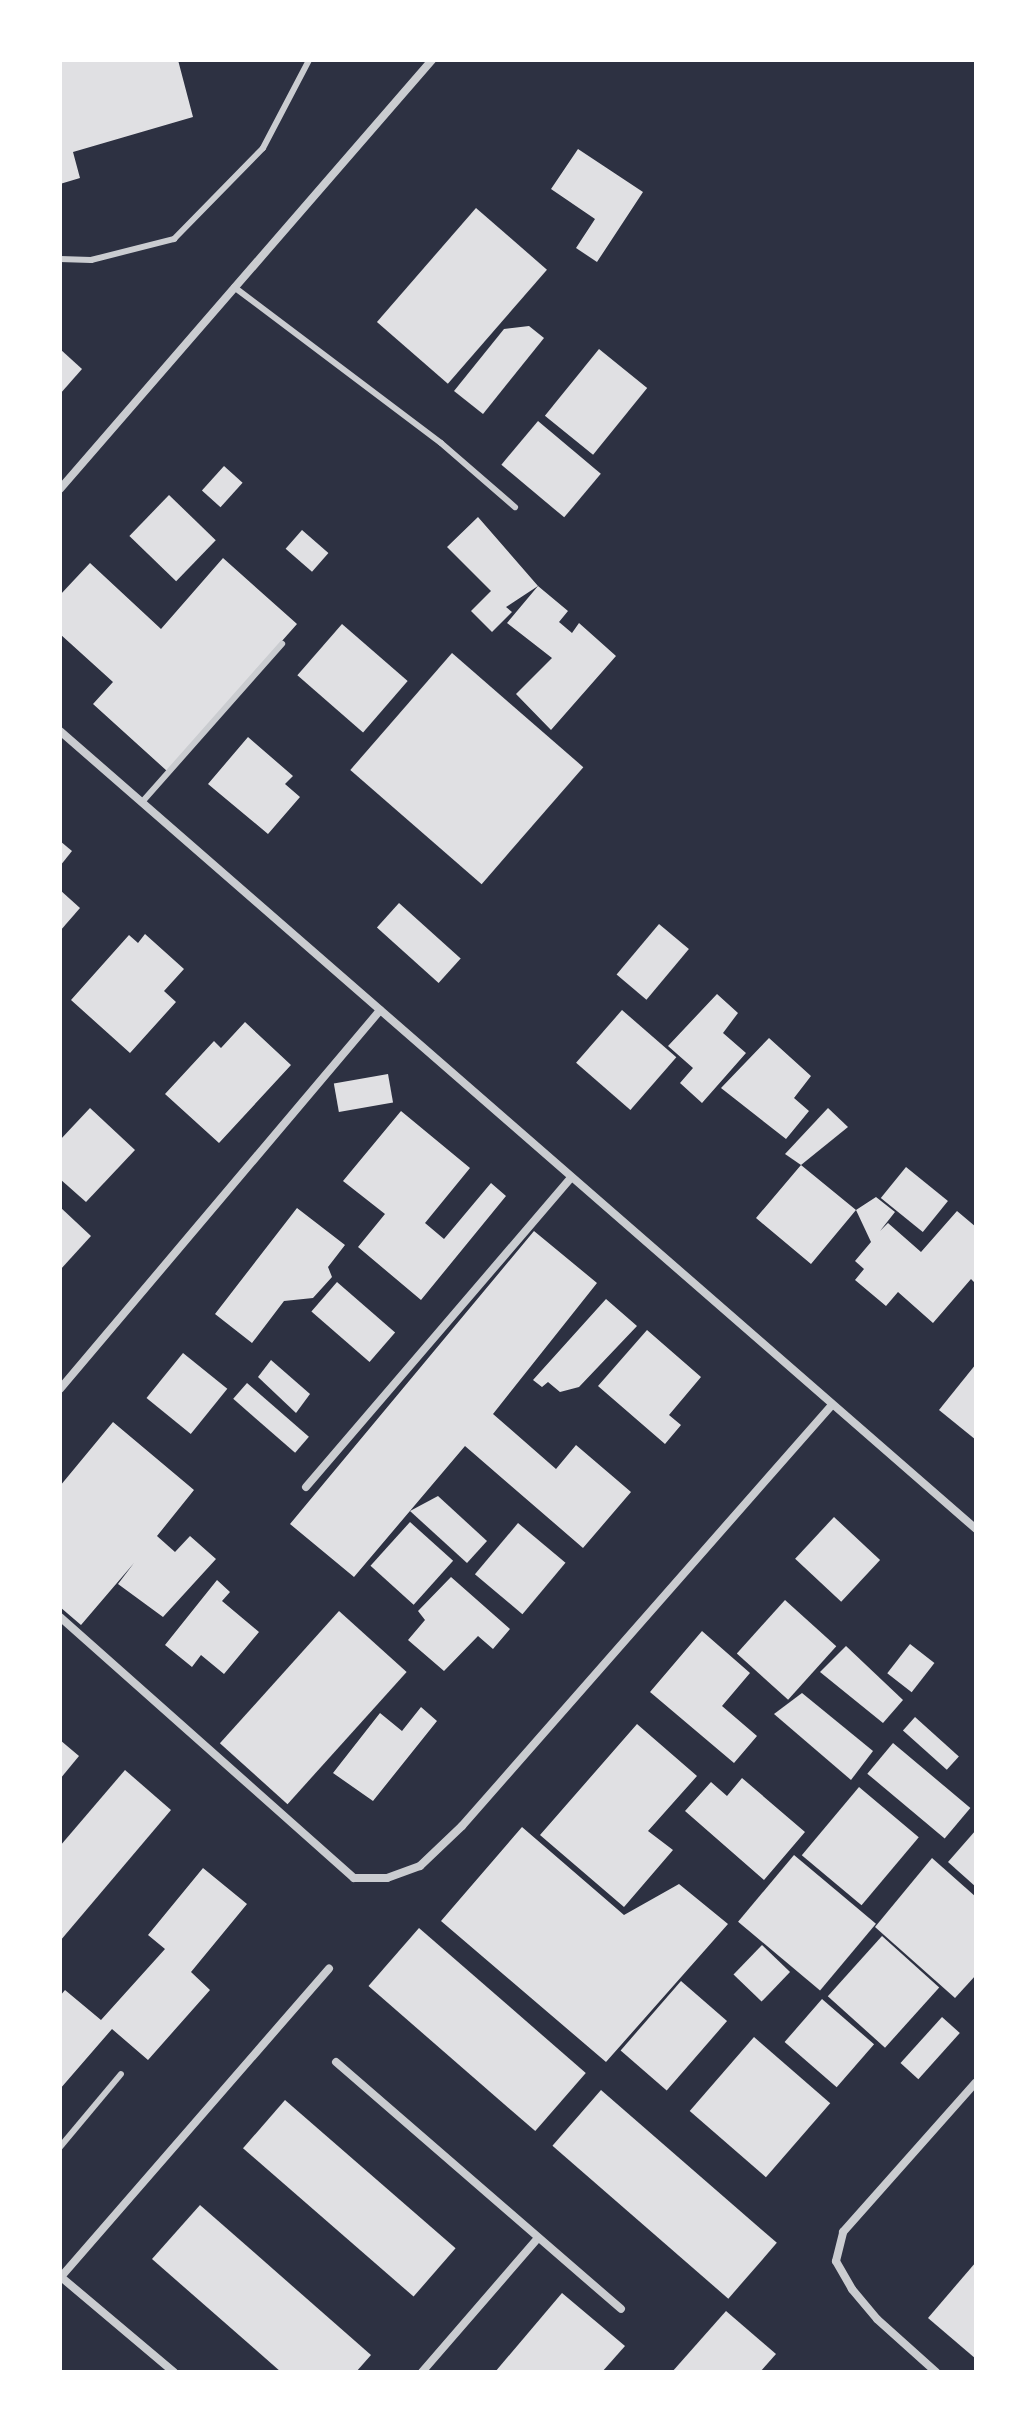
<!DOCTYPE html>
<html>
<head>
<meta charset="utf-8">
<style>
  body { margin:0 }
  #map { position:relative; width:1036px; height:2432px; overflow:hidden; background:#2d3142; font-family:"Fira Sans Condensed",sans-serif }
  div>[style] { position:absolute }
  .building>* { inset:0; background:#e0e0e3; transform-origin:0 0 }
  .service>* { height:6px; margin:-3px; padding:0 3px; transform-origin:3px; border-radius:3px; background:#caccd0 }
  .minor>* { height:8px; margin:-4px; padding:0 4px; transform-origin:4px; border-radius:4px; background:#caccd0 }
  span { translate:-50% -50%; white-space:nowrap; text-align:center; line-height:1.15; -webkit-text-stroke:6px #fff; paint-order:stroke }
  .frame { position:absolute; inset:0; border:62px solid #fff; pointer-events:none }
</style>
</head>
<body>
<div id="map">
  <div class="building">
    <i style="clip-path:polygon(60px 60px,178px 60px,193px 117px,73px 152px,80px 178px,60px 184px)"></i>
    <i style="clip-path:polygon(578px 149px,643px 192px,597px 262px,576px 248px,595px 219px,551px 189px)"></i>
    <i style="left:476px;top:208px;width:94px;height:151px;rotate:41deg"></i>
    <i style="clip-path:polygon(529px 326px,544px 338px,483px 414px,454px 391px,504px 329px)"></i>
    <i style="clip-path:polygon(60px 349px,82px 369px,60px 394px)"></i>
    <i style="left:599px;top:349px;width:62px;height:86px;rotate:39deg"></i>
    <i style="left:538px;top:421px;width:82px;height:57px;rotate:40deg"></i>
    <i style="left:224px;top:466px;width:25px;height:33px;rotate:42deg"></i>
    <i style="left:169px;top:495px;width:65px;height:57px;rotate:44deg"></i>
    <i style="clip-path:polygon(478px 517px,538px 586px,506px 607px,512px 612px,492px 632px,471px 611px,491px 591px,447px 547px)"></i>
    <i style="left:302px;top:530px;width:35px;height:25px;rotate:41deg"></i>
    <i style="clip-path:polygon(223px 558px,297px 624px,167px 771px,93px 704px,113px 682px,60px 634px,60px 595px,90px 563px,161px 629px)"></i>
    <i style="clip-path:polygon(538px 586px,568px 611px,559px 622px,572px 633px,579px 623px,616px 656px,551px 730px,516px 694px,552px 658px,507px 623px)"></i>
    <i style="left:342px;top:624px;width:87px;height:68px;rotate:41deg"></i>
    <i style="left:452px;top:653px;width:174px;height:155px;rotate:41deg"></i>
    <i style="clip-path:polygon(248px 737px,293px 776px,285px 784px,300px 797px,268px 834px,208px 784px)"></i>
    <i style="clip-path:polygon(60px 841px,72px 851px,60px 866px)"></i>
    <i style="clip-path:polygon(60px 890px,80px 908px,60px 931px)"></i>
    <i style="left:399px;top:903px;width:83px;height:33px;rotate:42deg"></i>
    <i style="left:659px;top:924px;width:39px;height:66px;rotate:40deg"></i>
    <i style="clip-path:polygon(145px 934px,184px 969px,164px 991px,176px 1002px,130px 1053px,71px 1000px,129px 935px,138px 943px)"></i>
    <i style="clip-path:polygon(717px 994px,738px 1013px,723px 1033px,746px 1053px,702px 1103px,680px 1083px,693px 1068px,668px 1046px)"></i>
    <i style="left:622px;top:1010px;width:72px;height:70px;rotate:41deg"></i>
    <i style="clip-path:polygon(245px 1022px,291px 1065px,219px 1143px,165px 1094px,214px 1041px,221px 1048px)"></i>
    <i style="clip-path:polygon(769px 1038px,811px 1076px,794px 1098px,809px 1111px,786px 1139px,721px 1088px)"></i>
    <i style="left:388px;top:1074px;width:29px;height:55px;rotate:80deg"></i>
    <i style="clip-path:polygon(90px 1108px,135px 1150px,86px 1202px,60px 1179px,60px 1140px)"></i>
    <i style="clip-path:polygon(828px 1108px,848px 1127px,801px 1165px,785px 1154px)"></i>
    <i style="clip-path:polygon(401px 1111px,470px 1168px,425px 1223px,444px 1239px,491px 1183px,506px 1196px,421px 1300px,358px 1247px,385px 1214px,343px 1181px)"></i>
    <i style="clip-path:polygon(801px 1165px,856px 1210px,876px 1197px,895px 1212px,880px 1231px,888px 1223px,921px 1252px,957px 1211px,976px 1227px,976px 1284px,971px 1279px,933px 1323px,898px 1292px,886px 1306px,855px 1280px,864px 1269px,855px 1261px,871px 1242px,856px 1210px,811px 1264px,756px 1218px)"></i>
    <i style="left:906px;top:1167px;width:54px;height:40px;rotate:39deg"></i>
    <i style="clip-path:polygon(60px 1207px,91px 1236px,60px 1270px)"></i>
    <i style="clip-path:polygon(297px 1208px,345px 1245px,328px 1267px,332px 1277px,313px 1298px,284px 1301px,252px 1343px,215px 1314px)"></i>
    <i style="clip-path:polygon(534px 1231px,597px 1283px,493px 1414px,556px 1469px,576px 1445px,631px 1492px,583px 1548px,465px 1446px,354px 1577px,290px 1524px)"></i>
    <i style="left:337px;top:1282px;width:77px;height:39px;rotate:41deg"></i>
    <i style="clip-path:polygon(606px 1299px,637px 1326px,579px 1387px,560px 1392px,548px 1382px,542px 1387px,533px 1380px)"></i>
    <i style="clip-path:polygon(647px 1330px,701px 1377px,669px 1415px,681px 1425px,665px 1444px,598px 1386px)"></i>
    <i style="left:183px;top:1353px;width:57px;height:58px;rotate:39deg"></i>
    <i style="clip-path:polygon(271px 1360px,310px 1394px,296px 1413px,258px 1377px)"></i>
    <i style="clip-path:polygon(976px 1364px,976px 1440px,939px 1410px)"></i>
    <i style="left:247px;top:1383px;width:82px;height:21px;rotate:41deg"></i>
    <i style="clip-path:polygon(113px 1422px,194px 1490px,157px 1536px,175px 1552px,190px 1536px,216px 1559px,163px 1617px,118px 1584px,134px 1563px,81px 1625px,60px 1607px,60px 1486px)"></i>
    <i style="clip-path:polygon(438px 1496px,487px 1541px,467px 1563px,410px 1511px)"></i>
    <i style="left:834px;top:1517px;width:63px;height:57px;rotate:43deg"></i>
    <i style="left:410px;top:1522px;width:58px;height:59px;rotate:42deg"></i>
    <i style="left:518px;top:1523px;width:62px;height:67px;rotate:40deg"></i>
    <i style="clip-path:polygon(451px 1577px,510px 1629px,493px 1649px,478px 1636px,444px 1671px,408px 1640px,425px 1620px,418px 1611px)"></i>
    <i style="clip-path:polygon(217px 1580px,230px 1592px,222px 1601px,259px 1632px,224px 1674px,201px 1655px,192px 1667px,165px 1645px)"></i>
    <i style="left:785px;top:1600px;width:69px;height:72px;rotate:42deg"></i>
    <i style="left:339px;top:1611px;width:91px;height:178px;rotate:42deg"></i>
    <i style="clip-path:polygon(702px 1631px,750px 1673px,722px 1706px,757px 1736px,734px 1763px,650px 1692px)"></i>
    <i style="left:910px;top:1644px;width:31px;height:37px;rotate:38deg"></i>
    <i style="clip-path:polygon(846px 1646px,903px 1700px,883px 1723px,820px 1672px)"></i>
    <i style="clip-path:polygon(802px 1693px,873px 1751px,851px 1780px,774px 1714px)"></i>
    <i style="clip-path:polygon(421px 1707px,437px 1721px,373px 1801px,333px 1773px,380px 1713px,402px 1731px)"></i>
    <i style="left:915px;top:1717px;width:59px;height:18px;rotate:42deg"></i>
    <i style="clip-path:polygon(637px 1724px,697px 1776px,648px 1831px,673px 1850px,624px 1907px,540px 1835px)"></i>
    <i style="clip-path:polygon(60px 1740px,79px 1756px,60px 1779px)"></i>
    <i style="left:893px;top:1743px;width:101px;height:40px;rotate:40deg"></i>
    <i style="clip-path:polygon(125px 1770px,171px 1810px,60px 1941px,60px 1846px)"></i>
    <i style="clip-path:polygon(742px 1778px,805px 1832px,764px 1880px,685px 1811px,711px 1782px,727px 1796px)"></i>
    <i style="left:859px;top:1787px;width:78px;height:89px;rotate:40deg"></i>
    <i style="clip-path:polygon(522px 1827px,624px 1915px,679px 1884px,728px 1924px,606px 2062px,441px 1921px)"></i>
    <i style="clip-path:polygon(976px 1830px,976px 1887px,948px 1862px)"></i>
    <i style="left:794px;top:1855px;width:107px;height:87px;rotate:40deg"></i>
    <i style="clip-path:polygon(932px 1858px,976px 1897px,976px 1975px,955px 1998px,875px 1927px)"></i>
    <i style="clip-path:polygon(203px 1868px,247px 1904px,191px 1972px,210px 1990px,148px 2060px,112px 2029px,60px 2089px,60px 1996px,65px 1990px,101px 2020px,165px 1949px,148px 1935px)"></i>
    <i style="left:419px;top:1928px;width:221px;height:77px;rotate:41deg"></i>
    <i style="left:882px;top:1936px;width:77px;height:81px;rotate:42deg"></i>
    <i style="left:762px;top:1945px;width:39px;height:41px;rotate:44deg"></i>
    <i style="left:681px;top:1981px;width:61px;height:92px;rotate:41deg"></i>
    <i style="left:822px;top:1999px;width:69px;height:57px;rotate:41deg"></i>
    <i style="left:942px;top:2017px;width:24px;height:62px;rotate:42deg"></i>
    <i style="left:754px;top:2037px;width:101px;height:98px;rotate:41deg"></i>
    <i style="left:601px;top:2090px;width:233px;height:74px;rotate:41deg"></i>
    <i style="left:285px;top:2100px;width:226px;height:64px;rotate:41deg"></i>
    <i style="clip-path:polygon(200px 2205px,371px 2355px,356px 2372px,281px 2372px,152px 2259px)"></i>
    <i style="clip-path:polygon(976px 2262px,976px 2359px,928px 2318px)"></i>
    <i style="clip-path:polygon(562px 2293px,625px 2346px,602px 2372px,495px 2372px)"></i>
    <i style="clip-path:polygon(726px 2311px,776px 2354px,760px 2372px,672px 2372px)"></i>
  </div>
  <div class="service">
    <i style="left:60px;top:259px;width:31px;rotate:2deg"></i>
    <i style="left:91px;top:260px;width:86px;rotate:-14.2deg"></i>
    <i style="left:174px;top:239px;width:127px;rotate:-45.6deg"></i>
    <i style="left:263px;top:148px;width:99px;rotate:-62.4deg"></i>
    <i style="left:234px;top:287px;width:259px;rotate:37deg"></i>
    <i style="left:441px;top:443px;width:98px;rotate:40.9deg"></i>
    <i style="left:143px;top:801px;width:210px;rotate:-48.5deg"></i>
    <i style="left:60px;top:2147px;width:95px;rotate:-50.1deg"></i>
  </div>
  <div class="minor">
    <i style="left:60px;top:489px;width:568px;rotate:-49.07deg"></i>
    <i style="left:60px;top:731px;width:1215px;rotate:41.06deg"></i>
    <i style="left:60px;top:1389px;width:496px;rotate:-49.8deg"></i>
    <i style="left:306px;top:1487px;width:407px;rotate:-49.4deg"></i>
    <i style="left:60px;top:1617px;width:393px;rotate:41.6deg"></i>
    <i style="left:354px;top:1878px;width:33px"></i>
    <i style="left:387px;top:1878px;width:35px;rotate:-20deg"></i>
    <i style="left:420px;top:1866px;width:58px;rotate:-43.6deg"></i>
    <i style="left:462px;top:1826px;width:559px;rotate:-48.7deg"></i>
    <i style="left:336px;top:2062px;width:377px;rotate:40.9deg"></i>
    <i style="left:61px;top:2277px;width:148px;rotate:40.1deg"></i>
    <i style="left:60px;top:2278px;width:410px;rotate:-49deg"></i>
    <i style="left:422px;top:2372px;width:177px;rotate:-49.1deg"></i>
    <i style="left:936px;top:2372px;width:79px;rotate:-138.1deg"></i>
    <i style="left:877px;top:2319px;width:39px;rotate:-130deg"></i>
    <i style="left:852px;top:2289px;width:32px;rotate:-120deg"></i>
    <i style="left:836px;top:2261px;width:30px;rotate:-76deg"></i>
    <i style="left:843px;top:2232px;width:200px;rotate:-48.4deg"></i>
  </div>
  <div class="frame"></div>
</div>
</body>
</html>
